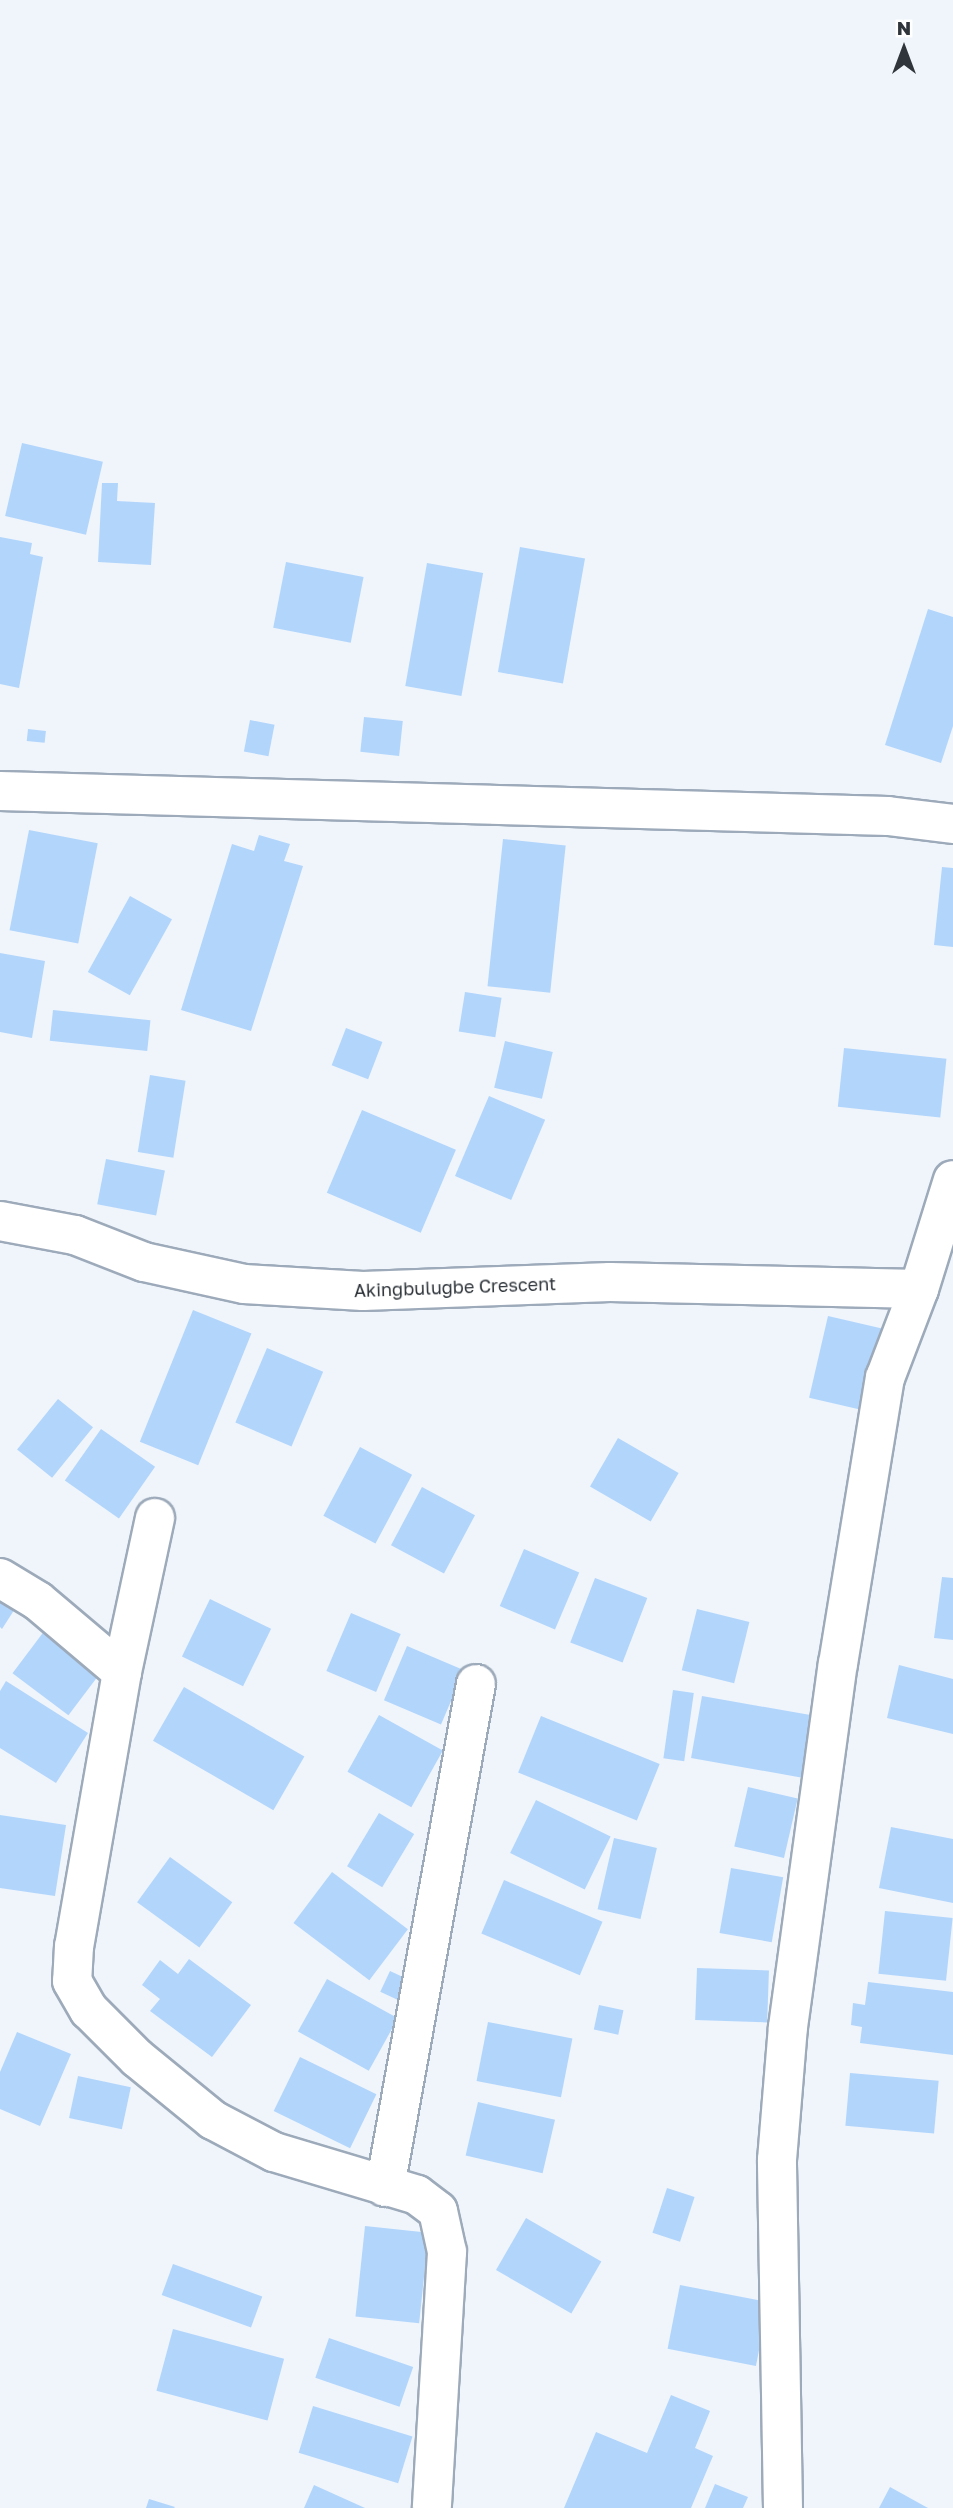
<!DOCTYPE html>
<html>
<head>
<meta charset="utf-8">
<style>
  body { margin:0 }
  #map { position:relative; width:953px; height:2508px; overflow:hidden; background:#eff5fb; font-family:"Golos Text",sans-serif }
  div>[style] { position:absolute }
  .building>* { inset:0; background:#b2d5fc; transform-origin:0 0 }
  .roads { filter:drop-shadow(2px 0 #9daaba) drop-shadow(-2px 0 #9daaba) drop-shadow(0 2px #9daaba) drop-shadow(0 -2px #9daaba) }
  .minor>* { height:38px; margin:-19px; padding:0 19px; transform-origin:19px; border-radius:19px; background:#fff }
  span { translate:-50% -50%; white-space:nowrap; text-align:center; line-height:1.15; -webkit-text-stroke:5px #fff; paint-order:stroke }
  .street-label { font-size:18px; color:#2f353b }
  .north { position:absolute; left:869px; top:14px; width:70px; height:70px; -webkit-text-stroke:5px #fff; paint-order:stroke; rotate:0deg; font-size:19px; font-weight:700; line-height:28px; text-align:center; color:#2f353b }
  .north::after { content:''; display:block; margin:auto; width:24px; height:32px; background:#2f353b; clip-path:polygon(50% 0,100% 100%,50% 72%,0 100%) }
</style>
</head>
<body>
<div id="map">
  <div class="building">
    <i style="left:22px;top:443px;width:83px;height:75px;rotate:13deg"></i>
    <i style="clip-path:polygon(102px 483px,118px 483px,117px 501px,155px 503px,151px 565px,98px 562px)"></i>
    <i style="clip-path:polygon(0 537px,32px 543px,30px 554px,43px 557px,19px 688px,0 684px)"></i>
    <i style="left:520px;top:547px;width:66px;height:127px;rotate:10deg"></i>
    <i style="left:286px;top:562px;width:79px;height:67px;rotate:11deg"></i>
    <i style="left:427px;top:563px;width:57px;height:125px;rotate:10deg"></i>
    <i style="clip-path:polygon(928px 609px,953px 617px,953px 726px,941px 763px,885px 745px)"></i>
    <i style="left:364px;top:717px;width:39px;height:35px;rotate:6deg"></i>
    <i style="left:250px;top:720px;width:25px;height:32px;rotate:11deg"></i>
    <i style="left:28px;top:729px;width:18px;height:12px;rotate:6deg"></i>
    <i style="left:29px;top:830px;width:70px;height:102px;rotate:11deg"></i>
    <i style="clip-path:polygon(259px 835px,290px 844px,284px 861px,303px 866px,251px 1031px,181px 1010px,232px 844px,254px 851px)"></i>
    <i style="left:503px;top:839px;width:63px;height:148px;rotate:6deg"></i>
    <i style="clip-path:polygon(942px 867px,953px 868px,953px 947px,934px 945px)"></i>
    <i style="left:130px;top:896px;width:48px;height:87px;rotate:29deg"></i>
    <i style="clip-path:polygon(0 953px,45px 961px,32px 1038px,0 1032px)"></i>
    <i style="left:465px;top:992px;width:37px;height:40px;rotate:9deg"></i>
    <i style="left:53px;top:1010px;width:98px;height:31px;rotate:6deg"></i>
    <i style="left:346px;top:1028px;width:39px;height:40px;rotate:21deg"></i>
    <i style="left:505px;top:1041px;width:49px;height:48px;rotate:13deg"></i>
    <i style="left:844px;top:1048px;width:103px;height:59px;rotate:6deg"></i>
    <i style="left:150px;top:1075px;width:36px;height:78px;rotate:9deg"></i>
    <i style="left:489px;top:1096px;width:61px;height:87px;rotate:23deg"></i>
    <i style="left:362px;top:1110px;width:102px;height:90px;rotate:23deg"></i>
    <i style="left:106px;top:1159px;width:60px;height:46px;rotate:11deg"></i>
    <i style="left:193px;top:1310px;width:63px;height:142px;rotate:22deg"></i>
    <i style="left:828px;top:1316px;width:61px;height:84px;rotate:13deg"></i>
    <i style="left:267px;top:1348px;width:61px;height:81px;rotate:23deg"></i>
    <i style="left:58px;top:1399px;width:45px;height:65px;rotate:39deg"></i>
    <i style="left:101px;top:1429px;width:66px;height:63px;rotate:35deg"></i>
    <i style="left:618px;top:1438px;width:70px;height:56px;rotate:30deg"></i>
    <i style="left:360px;top:1447px;width:59px;height:78px;rotate:28deg"></i>
    <i style="left:422px;top:1487px;width:60px;height:66px;rotate:28deg"></i>
    <i style="left:524px;top:1549px;width:60px;height:62px;rotate:23deg"></i>
    <i style="clip-path:polygon(942px 1577px,953px 1578px,953px 1640px,934px 1638px)"></i>
    <i style="left:595px;top:1578px;width:56px;height:69px;rotate:21deg"></i>
    <i style="clip-path:polygon(0 1592px,18px 1604px,2px 1629px,0 1627px)"></i>
    <i style="left:210px;top:1599px;width:68px;height:64px;rotate:26deg"></i>
    <i style="left:697px;top:1609px;width:54px;height:63px;rotate:14deg"></i>
    <i style="left:351px;top:1613px;width:54px;height:63px;rotate:23deg"></i>
    <i style="left:45px;top:1630px;width:70px;height:54px;rotate:37deg"></i>
    <i style="left:407px;top:1646px;width:62px;height:59px;rotate:23deg"></i>
    <i style="clip-path:polygon(899px 1665px,953px 1679px,953px 1734px,887px 1718px)"></i>
    <i style="clip-path:polygon(6px 1681px,88px 1733px,56px 1783px,0 1748px,0 1691px)"></i>
    <i style="left:184px;top:1687px;width:139px;height:62px;rotate:30deg"></i>
    <i style="left:673px;top:1690px;width:21px;height:69px;rotate:8deg"></i>
    <i style="left:702px;top:1696px;width:113px;height:63px;rotate:10deg"></i>
    <i style="left:379px;top:1715px;width:73px;height:65px;rotate:29deg"></i>
    <i style="left:541px;top:1716px;width:128px;height:61px;rotate:22deg"></i>
    <i style="left:748px;top:1787px;width:51px;height:61px;rotate:13deg"></i>
    <i style="left:536px;top:1800px;width:83px;height:59px;rotate:26deg"></i>
    <i style="left:379px;top:1813px;width:41px;height:62px;rotate:31deg"></i>
    <i style="clip-path:polygon(0 1815px,66px 1825px,55px 1896px,0 1888px)"></i>
    <i style="clip-path:polygon(891px 1827px,953px 1839px,953px 1903px,879px 1888px)"></i>
    <i style="left:614px;top:1838px;width:44px;height:73px;rotate:13deg"></i>
    <i style="left:170px;top:1857px;width:77px;height:56px;rotate:36deg"></i>
    <i style="left:731px;top:1868px;width:53px;height:66px;rotate:10deg"></i>
    <i style="left:332px;top:1872px;width:95px;height:64px;rotate:37deg"></i>
    <i style="left:504px;top:1880px;width:107px;height:58px;rotate:23deg"></i>
    <i style="left:885px;top:1911px;width:68px;height:63px;rotate:6deg"></i>
    <i style="clip-path:polygon(189px 1959px,251px 2005px,212px 2057px,150px 2011px,160px 1999px,142px 1985px,160px 1960px,178px 1974px)"></i>
    <i style="left:697px;top:1968px;width:72px;height:52px;rotate:2deg"></i>
    <i style="left:390px;top:1971px;width:19px;height:23px;rotate:25deg"></i>
    <i style="left:327px;top:1979px;width:81px;height:60px;rotate:29deg"></i>
    <i style="clip-path:polygon(868px 1982px,953px 1992px,953px 2055px,860px 2043px,862px 2027px,851px 2025px,853px 2003px,865px 2005px)"></i>
    <i style="left:599px;top:2005px;width:25px;height:25px;rotate:12deg"></i>
    <i style="left:488px;top:2022px;width:86px;height:60px;rotate:11deg"></i>
    <i style="clip-path:polygon(17px 2032px,71px 2054px,40px 2126px,0 2109px,0 2072px)"></i>
    <i style="left:300px;top:2057px;width:85px;height:60px;rotate:26deg"></i>
    <i style="left:850px;top:2073px;width:89px;height:53px;rotate:5deg"></i>
    <i style="left:78px;top:2076px;width:54px;height:43px;rotate:12deg"></i>
    <i style="left:478px;top:2102px;width:79px;height:55px;rotate:13deg"></i>
    <i style="left:667px;top:2188px;width:29px;height:47px;rotate:18deg"></i>
    <i style="left:526px;top:2218px;width:87px;height:60px;rotate:30deg"></i>
    <i style="left:365px;top:2226px;width:64px;height:91px;rotate:6deg"></i>
    <i style="left:173px;top:2264px;width:95px;height:33px;rotate:20deg"></i>
    <i style="left:680px;top:2285px;width:90px;height:65px;rotate:11deg"></i>
    <i style="left:173px;top:2329px;width:115px;height:64px;rotate:15deg"></i>
    <i style="left:329px;top:2338px;width:89px;height:42px;rotate:19deg"></i>
    <i style="clip-path:polygon(671px 2395px,710px 2411px,695px 2448px,713px 2456px,691px 2508px,564px 2508px,596px 2432px,647px 2453px)"></i>
    <i style="left:313px;top:2406px;width:104px;height:49px;rotate:17deg"></i>
    <i style="clip-path:polygon(715px 2484px,748px 2497px,743px 2508px,705px 2508px)"></i>
    <i style="clip-path:polygon(314px 2485px,365px 2508px,304px 2508px)"></i>
    <i style="clip-path:polygon(890px 2487px,928px 2508px,879px 2508px)"></i>
    <i style="clip-path:polygon(149px 2499px,175px 2507px,174px 2508px,146px 2508px)"></i>
  </div>
  <div class="roads">
    <div class="minor">
      <i style="left:0;top:791px;width:888px;rotate:1.61deg"></i>
      <i style="left:888px;top:816px;width:65px;rotate:7deg"></i>
      <i style="left:0;top:1221px;width:76px;rotate:10.6deg"></i>
      <i style="left:75px;top:1235px;width:74px;rotate:21.4deg"></i>
      <i style="left:144px;top:1262px;width:102px;rotate:12.4deg"></i>
      <i style="left:244px;top:1284px;width:119px;rotate:3.4deg"></i>
      <i style="left:363px;top:1291px;width:247px;rotate:-2.1deg"></i>
      <i style="left:610px;top:1282px;width:309px;rotate:1.3deg"></i>
      <i style="left:155px;top:1518px;width:157px;rotate:102.1deg"></i>
      <i style="left:122px;top:1672px;width:278px;rotate:99.9deg"></i>
      <i style="left:74px;top:1946px;width:35px;rotate:93deg"></i>
      <i style="left:72px;top:1981px;width:34px;rotate:60deg"></i>
      <i style="left:89px;top:2010px;width:68px;rotate:45deg"></i>
      <i style="left:137px;top:2058px;width:98px;rotate:39.2deg"></i>
      <i style="left:213px;top:2120px;width:69px;rotate:27.7deg"></i>
      <i style="left:274px;top:2152px;width:149px;rotate:16.7deg"></i>
      <i style="left:417px;top:2195px;width:26px;rotate:37deg"></i>
      <i style="left:438px;top:2211px;width:42px;rotate:77.6deg"></i>
      <i style="left:447px;top:2252px;width:256px;rotate:93.4deg"></i>
      <i style="left:0;top:1578px;width:44px;rotate:31.2deg"></i>
      <i style="left:38px;top:1601px;width:110px;rotate:40.2deg"></i>
      <i style="left:385px;top:2187px;width:511px;rotate:-79.75deg"></i>
      <i style="left:783px;top:2508px;width:348px;rotate:-91deg"></i>
      <i style="left:777px;top:2160px;width:133px;rotate:-85.3deg"></i>
      <i style="left:788px;top:2027px;width:366px;rotate:-82.2deg"></i>
      <i style="left:838px;top:1664px;width:290px;rotate:-80.7deg"></i>
      <i style="left:885px;top:1378px;width:95px;rotate:-69.1deg"></i>
      <i style="left:919px;top:1289px;width:114px;rotate:-72.7deg"></i>
    </div>
  </div>
  <div class="street-label">
    <span style="left:455px;top:1287px;rotate:-2deg">Akingbulugbe Crescent</span>
  </div>
  <div class="north">N</div>
</div>
</body>
</html>
